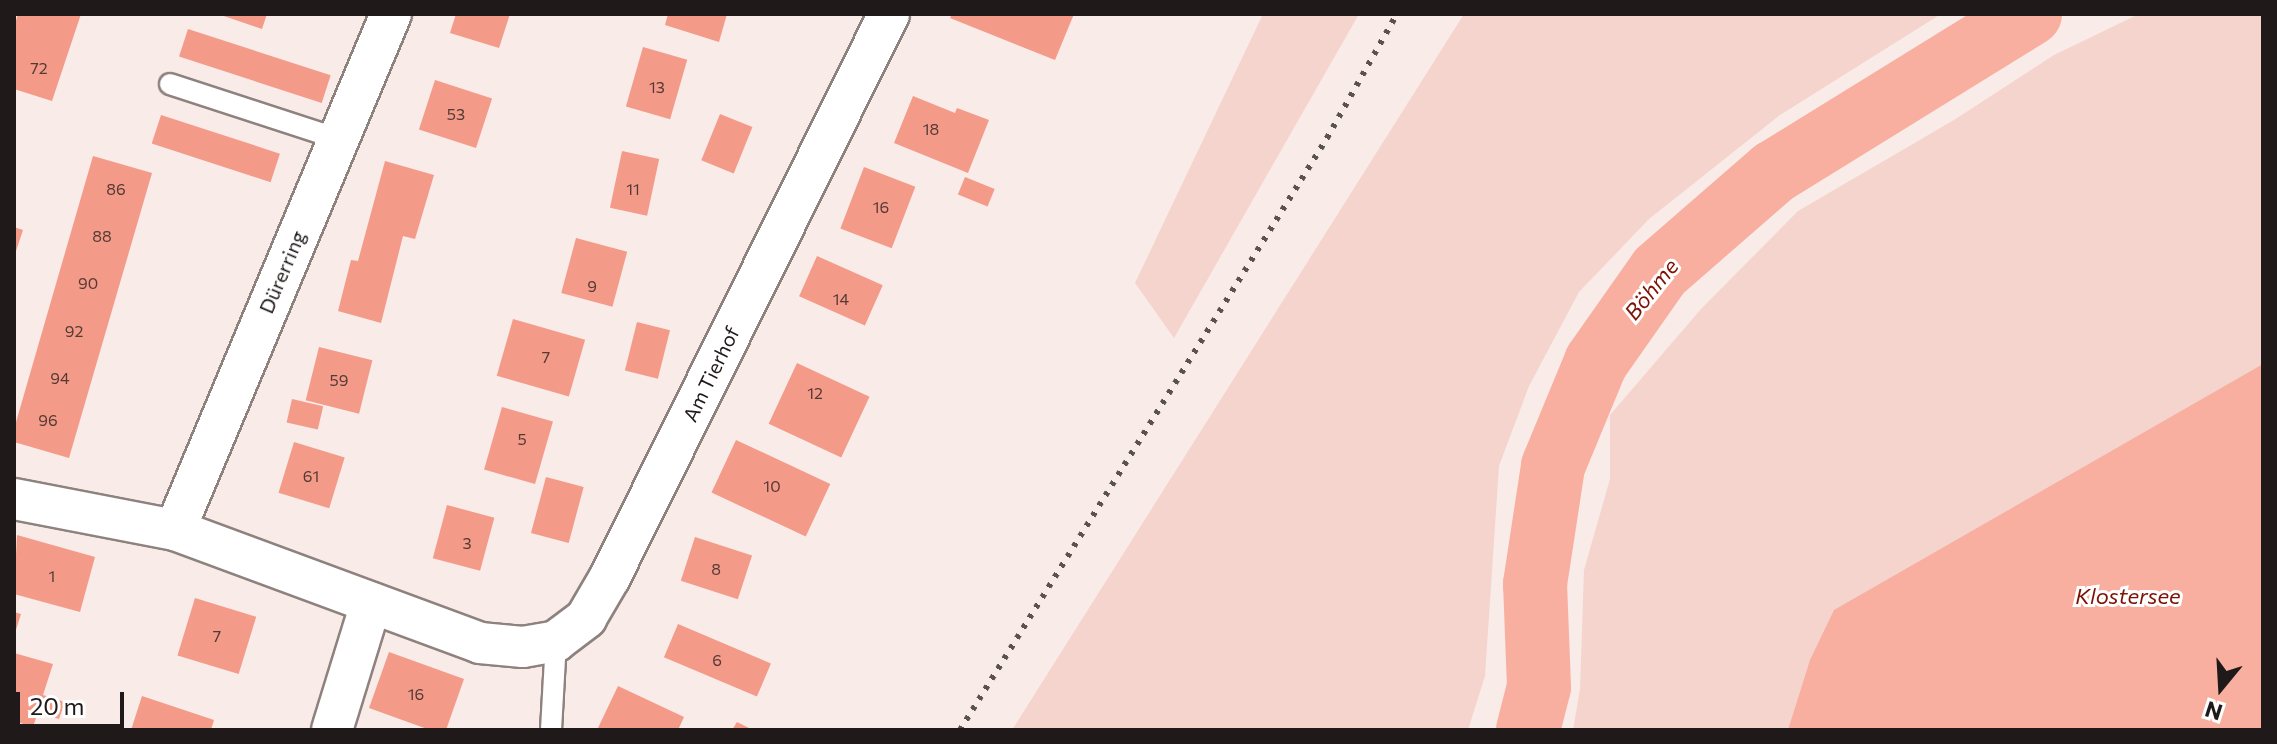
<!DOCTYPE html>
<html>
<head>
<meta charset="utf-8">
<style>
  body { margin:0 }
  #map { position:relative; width:2277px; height:744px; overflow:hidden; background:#f9ebe8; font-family:Commissioner,sans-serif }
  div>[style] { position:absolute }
  .green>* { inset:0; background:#f5d4cd }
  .water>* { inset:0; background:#f8afa0 }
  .river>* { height:64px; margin:-32px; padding:0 32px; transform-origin:32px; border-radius:32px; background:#f8afa0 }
  .building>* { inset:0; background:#f49a89; transform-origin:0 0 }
  .roads { filter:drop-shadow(2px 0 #8e827f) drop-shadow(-2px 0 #8e827f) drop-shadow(0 2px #8e827f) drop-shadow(0 -2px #8e827f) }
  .service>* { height:20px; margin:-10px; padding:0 10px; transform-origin:10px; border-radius:10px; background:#fff }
  .minor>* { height:40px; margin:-20px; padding:0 20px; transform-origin:20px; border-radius:20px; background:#fff }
  .rail>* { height:6px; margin-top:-3px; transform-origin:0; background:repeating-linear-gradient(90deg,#595250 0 4px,transparent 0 12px) }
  span { translate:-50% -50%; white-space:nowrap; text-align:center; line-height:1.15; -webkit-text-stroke:6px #fff; paint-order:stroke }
  .number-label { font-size:16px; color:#543a35 }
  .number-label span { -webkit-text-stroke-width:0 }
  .street-label { font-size:20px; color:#1f1a19 }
  .water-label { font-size:22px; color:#7d1304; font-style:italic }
  .frame { position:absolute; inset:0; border:16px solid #1f1a19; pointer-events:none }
  .north { position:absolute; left:2181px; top:648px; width:80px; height:80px; -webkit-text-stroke:6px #fff; paint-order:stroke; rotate:198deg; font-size:22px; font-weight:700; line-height:32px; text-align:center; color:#1f1a19 }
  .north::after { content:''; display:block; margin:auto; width:28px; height:36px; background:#1f1a19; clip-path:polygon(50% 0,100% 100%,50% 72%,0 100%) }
  .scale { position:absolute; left:16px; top:692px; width:108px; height:36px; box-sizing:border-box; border:4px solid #1f1a19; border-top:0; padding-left:10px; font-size:24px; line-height:28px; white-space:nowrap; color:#1f1a19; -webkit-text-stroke:6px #fff; paint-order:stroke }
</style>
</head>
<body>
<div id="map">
  <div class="green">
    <i style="clip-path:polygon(1263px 14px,1359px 14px,1174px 338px,1135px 283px)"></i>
    <i style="clip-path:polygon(1464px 14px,1941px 14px,1780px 115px,1649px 219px,1579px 292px,1529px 386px,1499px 466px,1485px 676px,1468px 730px,1012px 730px)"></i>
    <i style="clip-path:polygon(2139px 14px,2263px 14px,2263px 730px,1573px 730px,1580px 689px,1584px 570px,1610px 479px,1610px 415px,1701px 309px,1798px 211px,1954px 120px,2054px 55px)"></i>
  </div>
  <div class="water">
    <i style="clip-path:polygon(2263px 364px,2263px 730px,1788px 730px,1810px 660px,1834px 610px)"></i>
  </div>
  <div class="river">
    <i style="left:1528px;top:730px;width:44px;rotate:-75.7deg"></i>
    <i style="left:1539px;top:687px;width:103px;rotate:-92.2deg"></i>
    <i style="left:1535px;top:584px;width:119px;rotate:-81.3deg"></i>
    <i style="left:1553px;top:466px;width:113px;rotate:-67.5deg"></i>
    <i style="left:1596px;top:362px;width:111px;rotate:-54.9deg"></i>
    <i style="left:1660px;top:271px;width:151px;rotate:-41deg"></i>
    <i style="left:1774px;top:172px;width:301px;rotate:-31.7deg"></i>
  </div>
  <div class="building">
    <i style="clip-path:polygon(18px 14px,81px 14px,52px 101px,14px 89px,14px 27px)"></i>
    <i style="clip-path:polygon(218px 14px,267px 14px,262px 29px)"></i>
    <i style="clip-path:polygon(456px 14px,510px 14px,499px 48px,450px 33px)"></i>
    <i style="clip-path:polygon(668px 14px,727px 14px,719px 42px,665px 25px)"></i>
    <i style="clip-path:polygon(952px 14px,1074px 14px,1055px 60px,950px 18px)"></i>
    <i style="left:188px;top:29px;width:150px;height:29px;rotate:18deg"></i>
    <i style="left:643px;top:47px;width:46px;height:62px;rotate:16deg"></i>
    <i style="left:435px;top:80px;width:60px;height:52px;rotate:18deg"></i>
    <i style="clip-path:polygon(913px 96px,955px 113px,957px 108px,989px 120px,968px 173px,894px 143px)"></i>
    <i style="left:720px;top:114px;width:35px;height:50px;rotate:22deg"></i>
    <i style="left:161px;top:115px;width:125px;height:30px;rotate:18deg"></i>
    <i style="left:622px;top:151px;width:38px;height:58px;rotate:12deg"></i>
    <i style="clip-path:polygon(93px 156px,152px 173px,69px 458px,14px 442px,14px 429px)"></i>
    <i style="clip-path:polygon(385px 161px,434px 175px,415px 239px,403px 236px,381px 323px,338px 311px,351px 260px,358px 261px)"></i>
    <i style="left:864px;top:167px;width:55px;height:66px;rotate:21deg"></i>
    <i style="left:965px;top:177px;width:32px;height:19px;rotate:22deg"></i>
    <i style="clip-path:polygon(14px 227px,23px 230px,15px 254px,14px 254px)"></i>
    <i style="left:576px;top:238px;width:53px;height:57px;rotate:15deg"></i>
    <i style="left:817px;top:256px;width:72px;height:44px;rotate:24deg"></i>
    <i style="left:513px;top:319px;width:75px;height:59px;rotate:16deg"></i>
    <i style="left:637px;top:322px;width:34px;height:50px;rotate:14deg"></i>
    <i style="left:319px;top:347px;width:55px;height:55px;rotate:14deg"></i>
    <i style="left:797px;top:363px;width:80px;height:67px;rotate:25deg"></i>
    <i style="left:292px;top:399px;width:32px;height:24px;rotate:13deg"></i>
    <i style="left:502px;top:407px;width:53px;height:65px;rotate:16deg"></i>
    <i style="left:736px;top:440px;width:104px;height:58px;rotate:25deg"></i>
    <i style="left:294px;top:442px;width:53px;height:53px;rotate:17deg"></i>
    <i style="left:546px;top:477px;width:39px;height:58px;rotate:15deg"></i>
    <i style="left:447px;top:505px;width:49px;height:55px;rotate:15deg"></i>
    <i style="clip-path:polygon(17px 535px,95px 557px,80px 612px,14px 594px)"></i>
    <i style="left:695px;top:537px;width:60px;height:46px;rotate:18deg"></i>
    <i style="left:195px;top:598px;width:64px;height:60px;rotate:17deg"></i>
    <i style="clip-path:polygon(14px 612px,21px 614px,15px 633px,14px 633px)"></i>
    <i style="left:678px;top:624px;width:101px;height:36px;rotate:23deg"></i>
    <i style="clip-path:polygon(389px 652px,464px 679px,446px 730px,430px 730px,369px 708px)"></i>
    <i style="clip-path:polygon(14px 653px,53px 664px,43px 695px,65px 702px,59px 719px,38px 712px,33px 727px,14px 721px)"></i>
    <i style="clip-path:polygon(618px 686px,684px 717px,678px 730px,597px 730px)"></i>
    <i style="clip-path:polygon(142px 696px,214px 720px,211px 730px,131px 730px)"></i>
    <i style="clip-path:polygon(737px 722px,753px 730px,732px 730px)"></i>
  </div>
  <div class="roads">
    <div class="service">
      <i style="left:170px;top:84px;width:177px;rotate:18.1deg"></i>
      <i style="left:551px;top:730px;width:89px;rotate:-86.8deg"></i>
    </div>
    <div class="minor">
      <i style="left:14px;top:499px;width:164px;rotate:10.9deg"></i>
      <i style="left:175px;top:530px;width:325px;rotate:20.3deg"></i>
      <i style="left:480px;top:643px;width:43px;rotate:5.3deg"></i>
      <i style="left:523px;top:647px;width:34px;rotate:-10deg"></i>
      <i style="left:556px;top:641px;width:38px;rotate:-37deg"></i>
      <i style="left:586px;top:618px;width:48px;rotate:-59.7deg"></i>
      <i style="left:610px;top:577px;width:628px;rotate:-63.64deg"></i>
      <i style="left:175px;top:530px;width:559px;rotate:-67.29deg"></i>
      <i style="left:332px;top:730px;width:133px;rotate:-72.9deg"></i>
    </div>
  </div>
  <div class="rail">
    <i style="left:960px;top:730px;width:697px;rotate:-58.2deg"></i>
    <i style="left:1327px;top:138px;width:142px;rotate:-60.6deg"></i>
  </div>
  <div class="number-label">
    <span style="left:39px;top:68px">72</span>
    <span style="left:657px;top:87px">13</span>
    <span style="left:456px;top:114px">53</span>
    <span style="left:931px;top:129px">18</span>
    <span style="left:116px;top:189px">86</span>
    <span style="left:633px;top:189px">11</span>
    <span style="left:881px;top:207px">16</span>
    <span style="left:102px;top:236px">88</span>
    <span style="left:88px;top:283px">90</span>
    <span style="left:592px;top:286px">9</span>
    <span style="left:841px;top:299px">14</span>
    <span style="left:74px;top:331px">92</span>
    <span style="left:546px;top:357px">7</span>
    <span style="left:60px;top:378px">94</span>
    <span style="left:339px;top:380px">59</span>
    <span style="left:815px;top:393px">12</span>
    <span style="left:48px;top:420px">96</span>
    <span style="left:522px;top:439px">5</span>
    <span style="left:311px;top:476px">61</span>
    <span style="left:772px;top:486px">10</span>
    <span style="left:467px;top:543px">3</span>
    <span style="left:716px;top:569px">8</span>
    <span style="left:52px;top:576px">1</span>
    <span style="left:217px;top:636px">7</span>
    <span style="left:717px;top:660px">6</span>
    <span style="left:416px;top:694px">16</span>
  </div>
  <div class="street-label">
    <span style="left:282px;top:272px;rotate:-67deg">Dürerring</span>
    <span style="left:711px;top:374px;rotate:-64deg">Am Tierhof</span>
  </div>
  <div class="water-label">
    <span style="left:1651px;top:289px;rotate:-51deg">Böhme</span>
    <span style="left:2128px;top:596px">Klostersee</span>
  </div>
  <div class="frame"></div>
  <div class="north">N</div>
  <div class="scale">20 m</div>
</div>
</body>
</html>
